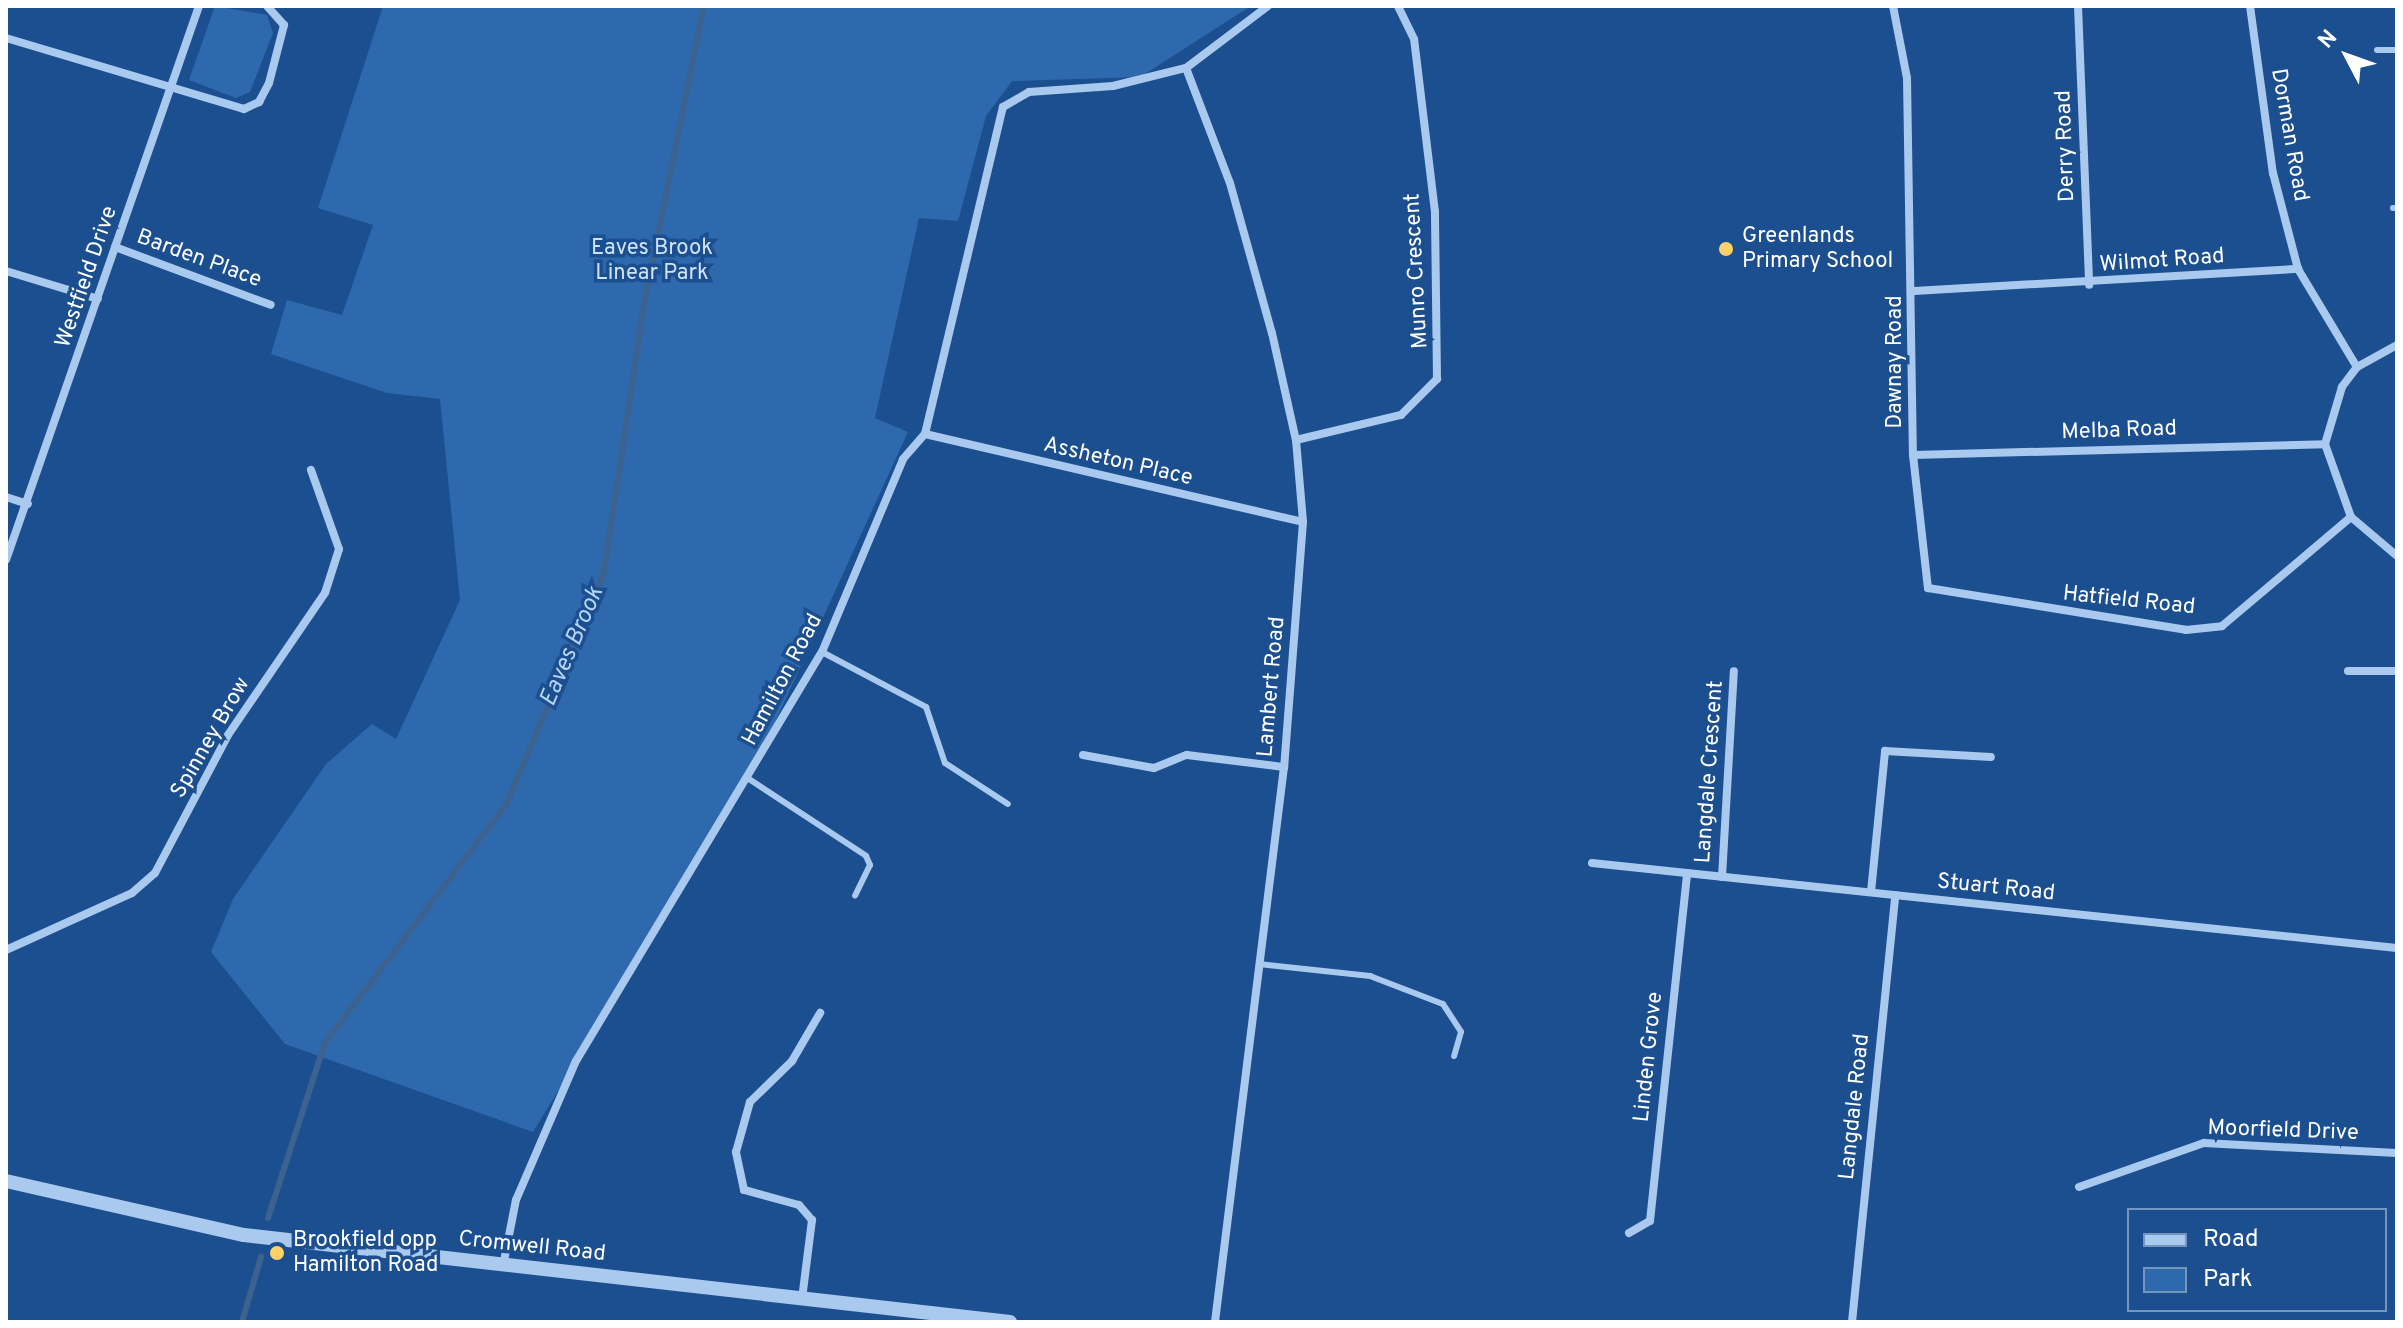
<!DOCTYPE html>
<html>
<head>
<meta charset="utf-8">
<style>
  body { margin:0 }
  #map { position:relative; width:2403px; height:1328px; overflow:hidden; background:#1b4f8f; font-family:Overpass,sans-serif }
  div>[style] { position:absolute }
  .green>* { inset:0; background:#2e69ad }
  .stream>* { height:6px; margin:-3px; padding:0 3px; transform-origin:3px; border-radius:3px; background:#3c6290 }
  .service>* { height:6px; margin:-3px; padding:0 3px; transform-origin:3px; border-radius:3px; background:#a9c9ee }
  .minor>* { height:8px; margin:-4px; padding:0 4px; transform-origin:4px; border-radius:4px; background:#a9c9ee }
  .tertiary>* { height:14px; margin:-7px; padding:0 7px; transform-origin:7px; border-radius:7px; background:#a9c9ee }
  .dots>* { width:22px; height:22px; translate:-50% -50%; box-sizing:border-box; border:4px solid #1b4f8f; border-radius:50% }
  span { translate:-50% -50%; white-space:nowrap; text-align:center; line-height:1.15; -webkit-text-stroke:7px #1b4f8f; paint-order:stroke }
  .street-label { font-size:22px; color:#fff }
  .poi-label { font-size:22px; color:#fff }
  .left { translate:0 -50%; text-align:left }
  .park-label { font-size:22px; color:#cfe3fa }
  .water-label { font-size:24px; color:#b5d3f5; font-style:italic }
  .frame { position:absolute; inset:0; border:8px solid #fff; pointer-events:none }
  .legend { position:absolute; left:2127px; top:1208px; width:260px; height:104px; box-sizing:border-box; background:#1b4f8f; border:2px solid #7695bc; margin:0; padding:10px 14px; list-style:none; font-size:24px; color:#fff }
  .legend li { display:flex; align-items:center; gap:16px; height:40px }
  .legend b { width:40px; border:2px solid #7695bc }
  .north { position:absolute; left:2307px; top:16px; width:80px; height:80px; -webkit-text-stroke:6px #1b4f8f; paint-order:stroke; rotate:311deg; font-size:22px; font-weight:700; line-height:32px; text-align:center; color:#fff }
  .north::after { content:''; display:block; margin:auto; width:28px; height:36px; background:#fff; clip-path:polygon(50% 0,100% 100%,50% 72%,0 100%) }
</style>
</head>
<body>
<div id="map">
  <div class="green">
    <i style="clip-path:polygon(215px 6px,267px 15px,273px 33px,250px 92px,236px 98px,189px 80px)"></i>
    <i style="clip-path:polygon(383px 6px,1251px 6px,1140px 77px,1012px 81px,986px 116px,958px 221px,919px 218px,875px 418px,908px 432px,749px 779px,533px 1132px,285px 1044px,211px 952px,233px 899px,326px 764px,372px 724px,396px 739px,460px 600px,440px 399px,387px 393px,271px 354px,287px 300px,342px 315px,373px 225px,318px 208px)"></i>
  </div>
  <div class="stream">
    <i style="left:268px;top:1218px;width:184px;rotate:-72deg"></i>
    <i style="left:325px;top:1043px;width:301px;rotate:-52.8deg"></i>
    <i style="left:507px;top:803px;width:251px;rotate:-67.2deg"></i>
    <i style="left:604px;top:572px;width:270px;rotate:-81.5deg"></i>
    <i style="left:644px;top:305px;width:305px;rotate:-78.7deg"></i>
    <i style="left:242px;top:1322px;width:68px;rotate:-73.7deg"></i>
  </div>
  <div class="service">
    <i style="left:2377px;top:50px;width:20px"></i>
    <i style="left:2393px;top:208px;width:4px"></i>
    <i style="left:822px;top:652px;width:118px;rotate:27.9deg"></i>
    <i style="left:926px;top:707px;width:59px;rotate:71.3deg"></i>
    <i style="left:945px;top:763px;width:75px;rotate:33.1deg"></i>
    <i style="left:749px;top:779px;width:140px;rotate:33.3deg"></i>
    <i style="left:866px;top:856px;width:10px;rotate:66deg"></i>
    <i style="left:870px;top:865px;width:34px;rotate:116deg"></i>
    <i style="left:1259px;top:964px;width:112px;rotate:6.2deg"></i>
    <i style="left:1370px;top:976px;width:78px;rotate:21deg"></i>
    <i style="left:1443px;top:1004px;width:33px;rotate:57deg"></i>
    <i style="left:1461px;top:1032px;width:25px;rotate:106deg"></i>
  </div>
  <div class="minor">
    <i style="left:1893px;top:6px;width:73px;rotate:79deg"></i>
    <i style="left:1907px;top:78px;width:377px;rotate:89.1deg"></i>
    <i style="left:1913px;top:455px;width:134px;rotate:83.6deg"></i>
    <i style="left:1928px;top:588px;width:261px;rotate:9.2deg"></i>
    <i style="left:2186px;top:630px;width:36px;rotate:-6deg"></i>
    <i style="left:2222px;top:626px;width:169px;rotate:-40.2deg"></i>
    <i style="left:2078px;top:6px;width:279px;rotate:87.7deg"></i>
    <i style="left:2250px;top:6px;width:169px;rotate:82.2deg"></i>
    <i style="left:2273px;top:173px;width:99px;rotate:75.4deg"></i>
    <i style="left:6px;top:38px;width:248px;rotate:16.6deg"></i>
    <i style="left:244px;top:109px;width:17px;rotate:-25deg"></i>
    <i style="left:259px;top:102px;width:21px;rotate:-62deg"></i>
    <i style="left:269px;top:83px;width:60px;rotate:-75.5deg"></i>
    <i style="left:284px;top:25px;width:25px;rotate:-132deg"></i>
    <i style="left:1186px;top:68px;width:123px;rotate:69.1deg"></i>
    <i style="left:1230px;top:183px;width:156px;rotate:74.4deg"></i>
    <i style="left:1272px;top:333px;width:110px;rotate:77.4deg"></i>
    <i style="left:1296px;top:440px;width:82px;rotate:85.1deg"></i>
    <i style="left:1303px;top:522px;width:246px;rotate:94.4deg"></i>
    <i style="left:1284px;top:767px;width:559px;rotate:97.09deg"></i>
    <i style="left:115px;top:247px;width:166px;rotate:20.4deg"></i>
    <i style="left:6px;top:271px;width:96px;rotate:16.9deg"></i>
    <i style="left:1914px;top:291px;width:385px;rotate:-3.3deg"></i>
    <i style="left:2298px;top:269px;width:114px;rotate:59deg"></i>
    <i style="left:2397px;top:345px;width:46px;rotate:151.2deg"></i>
    <i style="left:2357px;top:367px;width:25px;rotate:127deg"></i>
    <i style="left:2342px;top:387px;width:59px;rotate:106.6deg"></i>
    <i style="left:2325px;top:444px;width:77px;rotate:70.4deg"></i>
    <i style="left:2351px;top:517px;width:60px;rotate:40.3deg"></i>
    <i style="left:925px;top:434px;width:388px;rotate:13.1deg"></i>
    <i style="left:1296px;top:440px;width:108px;rotate:-13.4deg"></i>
    <i style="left:1401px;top:415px;width:51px;rotate:-45deg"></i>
    <i style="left:1437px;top:379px;width:167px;rotate:-90.7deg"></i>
    <i style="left:1435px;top:212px;width:174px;rotate:-96.9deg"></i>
    <i style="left:1414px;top:39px;width:37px;rotate:-116deg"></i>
    <i style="left:1913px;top:455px;width:412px;rotate:-1.5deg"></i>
    <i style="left:6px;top:497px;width:23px;rotate:18deg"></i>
    <i style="left:6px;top:560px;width:587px;rotate:-70.79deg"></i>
    <i style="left:2348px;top:671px;width:49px"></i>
    <i style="left:1083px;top:755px;width:72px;rotate:10.4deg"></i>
    <i style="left:1154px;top:768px;width:35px;rotate:-22deg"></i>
    <i style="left:1187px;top:755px;width:98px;rotate:7.1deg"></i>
    <i style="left:1592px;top:863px;width:809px;rotate:6.03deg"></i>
    <i style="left:1722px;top:877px;width:206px;rotate:-86.7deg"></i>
    <i style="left:1871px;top:892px;width:142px;rotate:-84.3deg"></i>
    <i style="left:1885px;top:751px;width:106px;rotate:3.2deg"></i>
    <i style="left:6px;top:950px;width:138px;rotate:-24.3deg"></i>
    <i style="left:132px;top:893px;width:30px;rotate:-41deg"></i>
    <i style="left:155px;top:873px;width:156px;rotate:-62.1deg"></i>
    <i style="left:228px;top:735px;width:172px;rotate:-55.7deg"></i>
    <i style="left:325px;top:593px;width:46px;rotate:-72.3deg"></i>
    <i style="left:339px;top:549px;width:84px;rotate:-109.5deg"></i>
    <i style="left:2079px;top:1187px;width:133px;rotate:-19.4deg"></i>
    <i style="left:2204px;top:1143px;width:193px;rotate:3deg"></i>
    <i style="left:1629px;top:1233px;width:24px;rotate:-30deg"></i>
    <i style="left:1650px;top:1221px;width:350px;rotate:-83.9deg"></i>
    <i style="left:503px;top:1266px;width:67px;rotate:-78.9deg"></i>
    <i style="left:516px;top:1200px;width:151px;rotate:-66.7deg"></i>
    <i style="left:576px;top:1061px;width:477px;rotate:-59deg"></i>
    <i style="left:822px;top:652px;width:209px;rotate:-67.2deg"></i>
    <i style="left:903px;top:459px;width:33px;rotate:-49deg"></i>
    <i style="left:925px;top:434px;width:336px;rotate:-76.6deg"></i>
    <i style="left:1003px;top:107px;width:30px;rotate:-30deg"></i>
    <i style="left:1029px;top:92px;width:84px;rotate:-4.1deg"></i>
    <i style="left:1113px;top:86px;width:75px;rotate:-13.9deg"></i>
    <i style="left:1186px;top:68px;width:103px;rotate:-37.1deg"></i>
    <i style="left:802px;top:1299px;width:80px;rotate:-82.8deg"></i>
    <i style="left:812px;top:1220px;width:20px;rotate:-131deg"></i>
    <i style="left:799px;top:1205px;width:57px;rotate:-164.7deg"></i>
    <i style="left:744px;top:1190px;width:39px;rotate:-102deg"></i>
    <i style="left:736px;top:1152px;width:52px;rotate:-74.4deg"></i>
    <i style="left:750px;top:1102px;width:59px;rotate:-44.3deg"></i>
    <i style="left:792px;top:1061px;width:56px;rotate:-59.7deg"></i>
    <i style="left:1852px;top:1322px;width:429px;rotate:-84.2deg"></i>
  </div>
  <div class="tertiary">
    <i style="left:6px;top:1181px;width:244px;rotate:12.8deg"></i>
    <i style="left:244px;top:1235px;width:771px;rotate:6.48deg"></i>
  </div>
  <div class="dots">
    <i style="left:1726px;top:249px;background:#ffd166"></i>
    <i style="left:277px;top:1253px;background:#ffd166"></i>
  </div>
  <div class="street-label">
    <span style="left:2289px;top:135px;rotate:80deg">Dorman Road</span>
    <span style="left:2066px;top:146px;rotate:-92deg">Derry Road</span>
    <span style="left:199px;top:259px;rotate:20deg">Barden Place</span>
    <span style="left:2162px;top:261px;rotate:-4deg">Wilmot Road</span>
    <span style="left:1417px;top:271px;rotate:-93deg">Munro Crescent</span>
    <span style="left:87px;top:277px;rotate:-71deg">Westfield Drive</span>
    <span style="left:1896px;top:362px;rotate:-90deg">Dawnay Road</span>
    <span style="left:2119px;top:431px;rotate:-2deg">Melba Road</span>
    <span style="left:1118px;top:462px;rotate:13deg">Assheton Place</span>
    <span style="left:2129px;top:601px;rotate:6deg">Hatfield Road</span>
    <span style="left:783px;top:680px;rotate:-62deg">Hamilton Road</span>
    <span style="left:1272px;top:687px;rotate:-85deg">Lambert Road</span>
    <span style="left:211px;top:738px;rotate:-60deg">Spinney Brow</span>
    <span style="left:1710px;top:772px;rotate:-86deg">Langdale Crescent</span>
    <span style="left:1996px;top:888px;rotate:6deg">Stuart Road</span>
    <span style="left:1649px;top:1057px;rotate:-84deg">Linden Grove</span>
    <span style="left:1855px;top:1107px;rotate:-84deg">Langdale Road</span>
    <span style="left:2283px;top:1131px;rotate:2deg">Moorfield Drive</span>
    <span style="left:532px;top:1247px;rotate:6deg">Cromwell Road</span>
  </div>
  <div class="poi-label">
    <span class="left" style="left:1742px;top:249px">Greenlands<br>Primary School</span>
    <span class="left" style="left:293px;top:1253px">Brookfield opp<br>Hamilton Road</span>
  </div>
  <div class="park-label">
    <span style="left:652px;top:261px">Eaves Brook<br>Linear Park</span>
  </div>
  <div class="water-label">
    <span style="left:573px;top:647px;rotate:-67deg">Eaves Brook</span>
  </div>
  <div class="frame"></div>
  <ul class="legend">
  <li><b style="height:10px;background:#a9c9ee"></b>Road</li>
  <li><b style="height:22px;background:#2e69ad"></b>Park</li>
  </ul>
  <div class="north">N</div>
</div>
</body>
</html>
